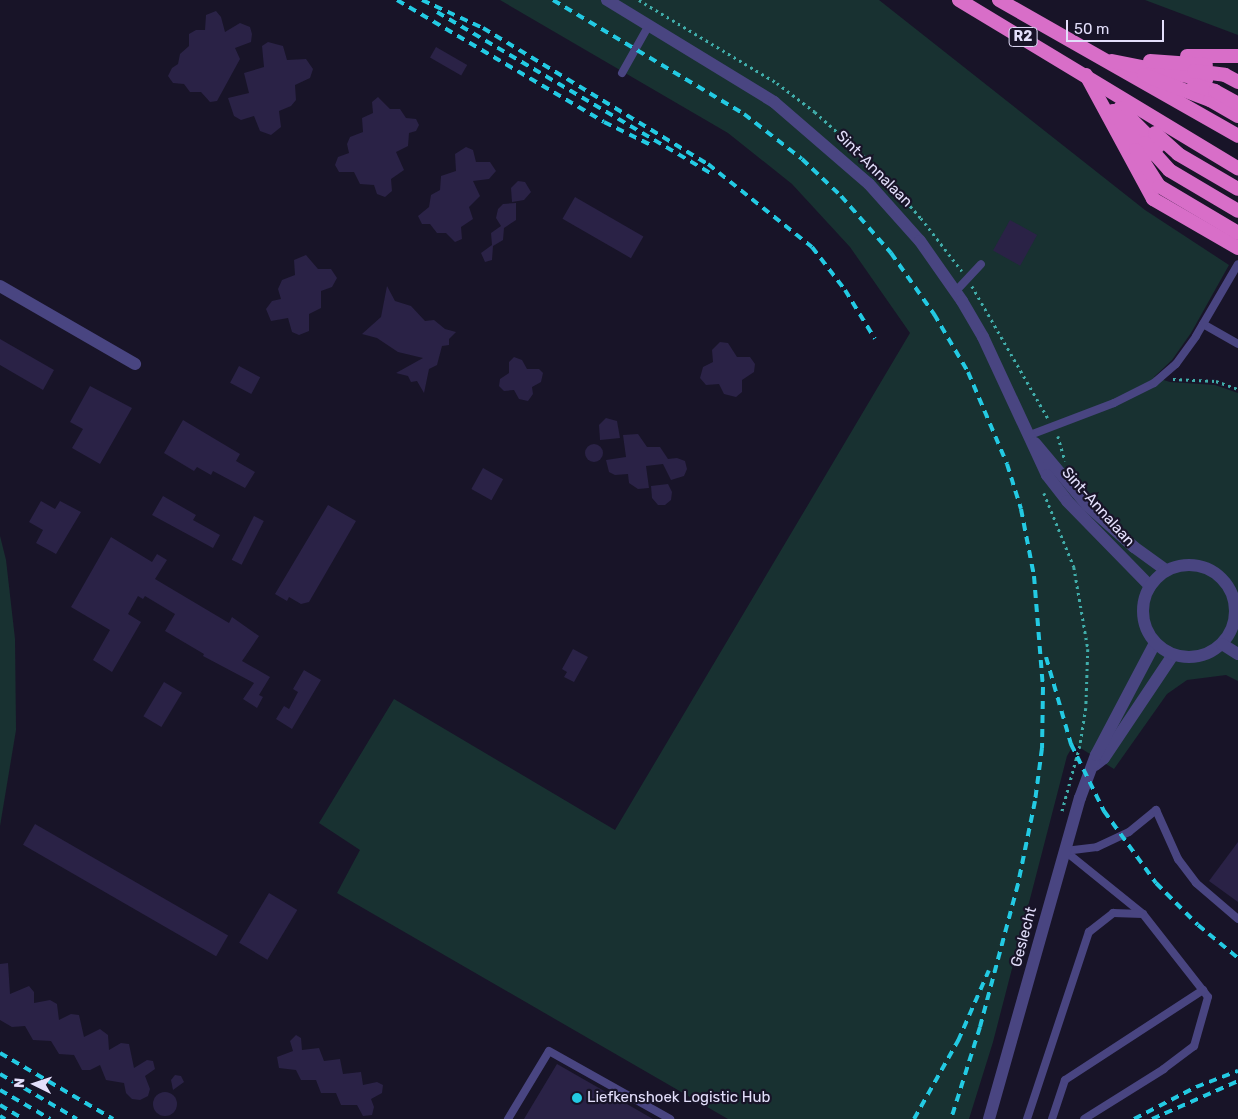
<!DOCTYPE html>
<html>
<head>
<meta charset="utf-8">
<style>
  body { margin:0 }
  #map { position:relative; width:1238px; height:1119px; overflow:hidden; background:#181428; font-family:Rubik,sans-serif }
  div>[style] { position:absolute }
  .green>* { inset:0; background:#183131 }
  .building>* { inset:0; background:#2a2246; transform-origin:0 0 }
  .round { border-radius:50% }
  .path>* { height:2.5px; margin-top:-1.25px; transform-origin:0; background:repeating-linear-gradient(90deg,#40adaa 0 2.5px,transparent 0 6.5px) }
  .service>* { height:8px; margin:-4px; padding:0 4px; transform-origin:4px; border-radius:4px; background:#494581 }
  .minor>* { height:12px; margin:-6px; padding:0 6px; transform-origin:6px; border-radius:6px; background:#494581 }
  .tertiary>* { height:12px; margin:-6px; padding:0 6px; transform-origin:6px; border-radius:6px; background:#494581 }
  .tertiary>.ring { margin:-6px; padding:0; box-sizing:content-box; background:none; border:12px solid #494581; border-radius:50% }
  .trunk>* { height:14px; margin:-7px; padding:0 7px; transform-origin:7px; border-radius:7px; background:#d86ec8 }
  .rail>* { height:4px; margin-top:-2px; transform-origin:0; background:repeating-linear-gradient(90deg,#23cae3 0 8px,transparent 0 14px) }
  .dots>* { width:14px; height:14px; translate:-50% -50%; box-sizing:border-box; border:2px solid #181428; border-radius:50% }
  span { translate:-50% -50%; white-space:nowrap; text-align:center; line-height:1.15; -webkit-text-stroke:4.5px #181428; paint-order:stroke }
  .shield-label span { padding:1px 4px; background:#181428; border:1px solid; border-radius:4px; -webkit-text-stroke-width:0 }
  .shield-label { font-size:14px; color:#e3dffb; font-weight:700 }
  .street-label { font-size:15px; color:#e3dffb }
  .poi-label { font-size:15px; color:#e3dffb }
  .left { translate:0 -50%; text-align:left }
  .north { position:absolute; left:10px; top:1059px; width:50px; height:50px; -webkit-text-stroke:4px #181428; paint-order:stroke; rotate:274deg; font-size:14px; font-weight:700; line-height:20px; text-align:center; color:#e3dffb }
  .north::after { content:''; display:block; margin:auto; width:18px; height:22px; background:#e3dffb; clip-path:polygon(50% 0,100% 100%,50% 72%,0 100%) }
  .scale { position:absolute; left:1066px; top:20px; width:98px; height:22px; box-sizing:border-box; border:2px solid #e3dffb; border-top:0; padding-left:6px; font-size:15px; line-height:18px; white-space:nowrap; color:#e3dffb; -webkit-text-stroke:4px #181428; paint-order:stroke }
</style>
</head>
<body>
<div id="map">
  <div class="green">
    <i style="clip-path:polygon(500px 0,879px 0,1145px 210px,1229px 265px,1191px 333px,1172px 360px,1154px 377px,1170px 382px,1215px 385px,1238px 393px,1238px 681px,1226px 675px,1187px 680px,1167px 694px,1114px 769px,1074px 744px,1067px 756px,993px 1042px,969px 1119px,728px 1119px,337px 893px,360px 850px,319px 823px,394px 699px,615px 830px,910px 333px,850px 247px,792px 184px,728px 133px)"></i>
    <i style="clip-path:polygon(1145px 0,1238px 0,1238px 35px)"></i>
    <i style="clip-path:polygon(0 536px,6px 560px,15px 639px,16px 730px,0 826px)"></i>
  </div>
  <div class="building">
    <i style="clip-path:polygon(216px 11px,221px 17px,225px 32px,240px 23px,250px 27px,252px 34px,251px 42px,235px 48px,240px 59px,217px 101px,210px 102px,201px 92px,190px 92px,184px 84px,173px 83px,168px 76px,172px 68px,178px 64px,180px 54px,189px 46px,189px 34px,196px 30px,205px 30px,206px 15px)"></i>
    <i style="clip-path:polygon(268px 42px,283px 46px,287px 60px,306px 59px,313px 69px,310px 78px,295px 85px,296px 100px,291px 106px,279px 111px,281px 127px,271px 135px,260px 131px,254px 116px,241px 120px,234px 116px,228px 98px,249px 93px,244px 73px,264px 67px,262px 46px)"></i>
    <i style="left:436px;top:47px;width:36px;height:12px;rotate:30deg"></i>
    <i style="clip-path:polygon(378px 97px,390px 109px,400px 109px,406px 118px,416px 119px,419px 125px,416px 131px,409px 133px,408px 146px,396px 152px,404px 170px,391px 179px,392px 191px,385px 197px,377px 194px,374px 185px,360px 184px,354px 172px,339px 172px,335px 165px,338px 157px,349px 153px,347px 144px,350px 137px,363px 132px,362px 118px,373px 113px,372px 102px)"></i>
    <i style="clip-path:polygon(466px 147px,473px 150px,476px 162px,490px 162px,496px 171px,489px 179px,473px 181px,480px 196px,469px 207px,473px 219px,461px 227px,462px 239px,455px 242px,446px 233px,437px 233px,430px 224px,422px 224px,418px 216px,429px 207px,431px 195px,440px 190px,441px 176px,456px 171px,455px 154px)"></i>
    <i style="clip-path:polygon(518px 181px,525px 182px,531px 192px,524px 200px,512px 202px,511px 188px)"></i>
    <i style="left:575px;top:197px;width:79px;height:25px;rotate:30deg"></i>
    <i style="clip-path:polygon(516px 203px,516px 220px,504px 228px,503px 240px,493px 246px,492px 260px,485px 262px,481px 253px,492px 245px,491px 233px,501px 226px,496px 218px,498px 209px,503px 204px)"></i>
    <i style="left:1010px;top:220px;width:31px;height:35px;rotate:29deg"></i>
    <i style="clip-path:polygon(306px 255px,318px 269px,331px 269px,337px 278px,332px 287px,321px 291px,321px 308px,309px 314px,309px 331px,299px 335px,292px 332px,288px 318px,271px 321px,266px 309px,272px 301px,281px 299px,278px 289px,282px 280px,295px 275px,294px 260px)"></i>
    <i style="clip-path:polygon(387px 286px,395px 301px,411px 306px,425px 321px,434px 320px,445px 329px,456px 332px,449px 339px,449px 345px,442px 346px,437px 365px,429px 369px,424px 393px,417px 381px,411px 382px,408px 376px,396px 373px,423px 358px,398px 352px,377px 338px,362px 334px,381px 317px)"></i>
    <i style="clip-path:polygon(0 339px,54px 370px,43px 390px,0 365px)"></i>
    <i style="clip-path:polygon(720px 342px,728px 343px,737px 357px,750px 357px,755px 364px,754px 372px,742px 380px,742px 392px,736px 397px,724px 394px,719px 384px,706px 385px,700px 378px,703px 367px,713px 362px,712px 350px)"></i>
    <i style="clip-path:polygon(514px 357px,522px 360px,527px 369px,539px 369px,543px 373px,541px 382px,532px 387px,533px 394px,528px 401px,519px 399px,514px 390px,504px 391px,499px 386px,500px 379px,509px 373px,509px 362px)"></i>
    <i style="left:239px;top:366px;width:24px;height:19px;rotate:28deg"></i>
    <i style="clip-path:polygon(90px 386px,132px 408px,100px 464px,72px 448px,83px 429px,70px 422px)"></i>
    <i style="clip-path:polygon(606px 418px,617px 421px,620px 438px,600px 440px,599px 425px)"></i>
    <i style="clip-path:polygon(183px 420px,240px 454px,236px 461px,255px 472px,245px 488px,213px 471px,211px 475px,197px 467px,194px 471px,164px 453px)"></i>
    <i style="clip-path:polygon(638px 434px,647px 447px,660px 447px,668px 459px,677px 458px,685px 461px,687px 469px,684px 476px,671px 480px,663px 464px,646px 466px,649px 488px,638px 489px,629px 483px,628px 474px,615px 475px,609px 472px,606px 460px,626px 457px,623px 435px)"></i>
    <i class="round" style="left:585px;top:444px;width:18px;height:18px"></i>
    <i style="left:483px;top:468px;width:23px;height:24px;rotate:29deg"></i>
    <i style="clip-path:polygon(668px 484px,672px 492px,671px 500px,665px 505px,658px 505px,652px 498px,651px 486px)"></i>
    <i style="clip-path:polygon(163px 496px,196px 515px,193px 520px,220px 535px,213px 548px,152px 515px)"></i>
    <i style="clip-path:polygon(41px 501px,55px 509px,60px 501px,81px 512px,56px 554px,36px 543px,43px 530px,29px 522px)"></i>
    <i style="clip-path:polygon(328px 505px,356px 521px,309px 602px,301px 604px,289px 597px,287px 601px,275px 594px)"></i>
    <i style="left:254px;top:516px;width:11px;height:49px;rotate:27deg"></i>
    <i style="clip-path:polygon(111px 537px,152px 562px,157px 554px,167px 560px,155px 579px,229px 623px,232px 617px,259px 636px,242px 661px,270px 677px,259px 695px,263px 697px,257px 708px,243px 699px,254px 683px,203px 656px,204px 654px,165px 631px,175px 614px,145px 596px,143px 599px,138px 596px,128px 614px,141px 622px,112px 672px,93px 660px,110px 630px,71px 607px)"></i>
    <i style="clip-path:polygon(573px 649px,588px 657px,574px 682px,564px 677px,567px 672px,562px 669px)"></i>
    <i style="clip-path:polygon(304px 670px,321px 680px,292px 729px,276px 719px,284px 706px,289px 709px,298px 692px,293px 689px)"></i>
    <i style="left:164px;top:682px;width:21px;height:40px;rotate:31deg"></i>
    <i style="left:35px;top:824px;width:223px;height:24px;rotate:30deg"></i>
    <i style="clip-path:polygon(1238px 842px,1238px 902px,1209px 881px)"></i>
    <i style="left:269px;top:893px;width:33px;height:58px;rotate:31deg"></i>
    <i style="clip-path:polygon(8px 963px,10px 994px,29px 986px,34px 992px,34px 1003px,50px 1000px,57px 1004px,59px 1020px,71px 1014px,79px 1015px,84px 1037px,100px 1029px,108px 1035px,109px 1050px,121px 1043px,129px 1044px,134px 1068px,147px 1060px,153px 1061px,155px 1069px,145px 1076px,150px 1089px,148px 1096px,140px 1100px,132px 1099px,126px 1093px,124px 1083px,106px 1080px,100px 1065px,90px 1070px,82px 1070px,74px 1055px,59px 1054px,51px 1041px,33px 1040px,25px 1026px,12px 1027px,0 1020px,0 964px)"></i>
    <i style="clip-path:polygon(296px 1035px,301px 1038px,302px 1050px,319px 1048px,324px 1061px,340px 1059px,343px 1074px,361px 1072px,363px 1085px,377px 1082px,383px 1085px,382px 1093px,371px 1099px,374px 1107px,372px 1115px,363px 1116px,357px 1105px,341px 1105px,336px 1093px,321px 1093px,316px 1080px,301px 1080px,296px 1070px,279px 1068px,277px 1057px,293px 1051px,290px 1041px)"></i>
    <i style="clip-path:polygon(557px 1064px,653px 1119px,524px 1119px)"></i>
    <i style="clip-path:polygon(175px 1075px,181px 1076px,184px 1082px,173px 1090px,171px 1080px)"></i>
    <i class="round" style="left:153px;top:1092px;width:24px;height:24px"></i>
  </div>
  <div class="path">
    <i style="left:639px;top:0;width:161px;rotate:31deg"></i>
    <i style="left:777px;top:83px;width:48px;rotate:37.3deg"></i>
    <i style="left:815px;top:112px;width:82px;rotate:42deg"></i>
    <i style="left:876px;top:167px;width:68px;rotate:48.6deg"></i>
    <i style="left:921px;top:218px;width:67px;rotate:52.3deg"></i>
    <i style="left:972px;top:286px;width:152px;rotate:60.1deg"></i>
    <i style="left:1173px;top:379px;width:43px;rotate:2.7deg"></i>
    <i style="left:1216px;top:381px;width:23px;rotate:20deg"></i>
    <i style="left:1058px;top:436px;width:26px;rotate:74deg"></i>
    <i style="left:1044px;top:493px;width:80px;rotate:67.9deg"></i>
    <i style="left:1074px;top:567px;width:83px;rotate:80.3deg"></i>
    <i style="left:1088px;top:649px;width:59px;rotate:91.9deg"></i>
    <i style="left:1086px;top:708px;width:38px;rotate:99deg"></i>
    <i style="left:1080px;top:746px;width:68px;rotate:105.3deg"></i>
  </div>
  <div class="service">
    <i style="left:622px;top:73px;width:55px;rotate:-60.6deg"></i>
    <i style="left:955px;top:292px;width:38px;rotate:-47deg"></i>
    <i style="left:1203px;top:324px;width:40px;rotate:29.7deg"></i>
    <i style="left:1030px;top:435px;width:90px;rotate:-20.9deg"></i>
    <i style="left:1114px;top:403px;width:45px;rotate:-26.6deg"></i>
    <i style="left:1154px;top:383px;width:29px;rotate:-41deg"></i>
    <i style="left:1176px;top:364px;width:34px;rotate:-54deg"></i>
    <i style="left:1196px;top:336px;width:83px;rotate:-59.7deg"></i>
    <i style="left:1065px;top:851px;width:100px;rotate:38.9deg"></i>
    <i style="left:1143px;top:914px;width:105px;rotate:51.9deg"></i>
    <i style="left:1208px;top:997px;width:51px;rotate:105.9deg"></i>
    <i style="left:1194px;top:1046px;width:38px;rotate:143deg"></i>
    <i style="left:1164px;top:1069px;width:94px;rotate:148deg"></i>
    <i style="left:1065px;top:851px;width:32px;rotate:-7deg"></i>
    <i style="left:1097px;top:847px;width:35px;rotate:-25deg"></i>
    <i style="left:1129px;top:832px;width:35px;rotate:-39deg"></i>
    <i style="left:1156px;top:810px;width:54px;rotate:65.8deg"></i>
    <i style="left:1178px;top:859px;width:30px;rotate:53deg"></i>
    <i style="left:1196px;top:883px;width:55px;rotate:40.6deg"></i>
    <i style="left:508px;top:1119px;width:79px;rotate:-58.9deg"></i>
    <i style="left:549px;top:1051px;width:139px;rotate:29.3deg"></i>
    <i style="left:1027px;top:1119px;width:197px;rotate:-71.7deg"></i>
    <i style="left:1089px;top:932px;width:31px;rotate:-38deg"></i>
    <i style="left:1113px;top:913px;width:30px;rotate:2deg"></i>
    <i style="left:1052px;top:1119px;width:41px;rotate:-71.6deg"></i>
    <i style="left:1065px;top:1080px;width:165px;rotate:-33.1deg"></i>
  </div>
  <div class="minor">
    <i style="left:0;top:286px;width:156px;rotate:30deg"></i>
    <i style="left:1095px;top:765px;width:11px;rotate:-38deg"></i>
    <i style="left:1104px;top:758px;width:124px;rotate:-56.2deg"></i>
    <i style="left:989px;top:1119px;width:334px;rotate:-74.2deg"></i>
    <i style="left:1080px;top:798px;width:46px;rotate:-69.6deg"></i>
    <i style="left:1096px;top:755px;width:127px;rotate:-62.2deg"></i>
  </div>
  <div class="tertiary">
    <i style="left:607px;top:0;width:196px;rotate:31.4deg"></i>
    <i style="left:774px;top:102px;width:125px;rotate:40.8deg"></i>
    <i style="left:869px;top:184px;width:76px;rotate:48.2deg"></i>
    <i style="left:920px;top:241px;width:73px;rotate:55deg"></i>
    <i style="left:962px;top:301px;width:42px;rotate:59.7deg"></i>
    <i style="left:983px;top:337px;width:152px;rotate:65.1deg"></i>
    <i style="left:1047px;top:475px;width:33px;rotate:52deg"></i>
    <i style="left:1067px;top:501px;width:119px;rotate:45.7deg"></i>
    <i style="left:1035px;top:443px;width:81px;rotate:50deg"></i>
    <i style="left:1087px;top:505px;width:63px;rotate:41.8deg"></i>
    <i style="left:1134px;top:547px;width:39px;rotate:36deg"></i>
    <i class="ring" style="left:1143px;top:565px;width:80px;height:80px"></i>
    <i style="left:1222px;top:644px;width:19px;rotate:32deg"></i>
  </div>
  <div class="trunk">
    <i style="left:959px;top:0;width:326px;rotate:31.1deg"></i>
    <i style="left:999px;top:0;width:275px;rotate:29.6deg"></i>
    <i style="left:1187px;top:56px;width:51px"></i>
    <i style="left:1112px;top:61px;width:96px;rotate:11.4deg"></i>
    <i style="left:1150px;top:61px;width:56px;rotate:4.1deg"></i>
    <i style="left:1194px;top:71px;width:31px;rotate:7deg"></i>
    <i style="left:1225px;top:75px;width:15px;rotate:28deg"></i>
    <i style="left:1086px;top:75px;width:141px;rotate:61.6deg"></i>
    <i style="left:1153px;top:199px;width:98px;rotate:30deg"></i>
    <i style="left:1144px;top:75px;width:71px;rotate:20.7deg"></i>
    <i style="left:1210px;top:100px;width:32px;rotate:30deg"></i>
    <i style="left:1194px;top:85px;width:22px;rotate:16deg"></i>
    <i style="left:1215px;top:91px;width:26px;rotate:29deg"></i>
    <i style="left:1120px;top:108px;width:54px;rotate:45deg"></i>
    <i style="left:1113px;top:111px;width:56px;rotate:52.9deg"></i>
    <i style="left:1155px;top:133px;width:31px;rotate:42deg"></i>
    <i style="left:1178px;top:154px;width:69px;rotate:30.3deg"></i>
    <i style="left:1145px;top:143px;width:36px;rotate:48deg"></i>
    <i style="left:1169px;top:170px;width:80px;rotate:30.7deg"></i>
    <i style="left:1136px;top:150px;width:43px;rotate:57.4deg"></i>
    <i style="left:1159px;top:186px;width:92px;rotate:30.7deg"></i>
  </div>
  <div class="rail">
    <i style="left:397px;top:0;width:240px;rotate:30.5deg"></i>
    <i style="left:604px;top:122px;width:52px;rotate:26.1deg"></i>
    <i style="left:422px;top:0;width:67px;rotate:24.7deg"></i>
    <i style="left:483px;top:28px;width:263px;rotate:31.2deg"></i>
    <i style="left:708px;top:164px;width:133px;rotate:38.6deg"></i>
    <i style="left:812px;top:247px;width:54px;rotate:52.5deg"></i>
    <i style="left:845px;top:290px;width:57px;rotate:58.5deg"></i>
    <i style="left:553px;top:0;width:222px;rotate:30.8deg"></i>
    <i style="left:744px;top:114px;width:73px;rotate:37.8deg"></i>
    <i style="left:802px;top:159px;width:54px;rotate:43.5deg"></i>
    <i style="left:841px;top:196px;width:76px;rotate:48.7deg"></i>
    <i style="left:891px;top:253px;width:75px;rotate:54.8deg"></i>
    <i style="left:934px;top:314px;width:67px;rotate:59.6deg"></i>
    <i style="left:968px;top:372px;width:100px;rotate:67deg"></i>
    <i style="left:1007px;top:464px;width:47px;rotate:72.7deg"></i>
    <i style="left:1021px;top:509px;width:68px;rotate:79deg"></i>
    <i style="left:1034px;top:576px;width:111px;rotate:85.4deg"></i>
    <i style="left:1043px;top:687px;width:61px;rotate:90.9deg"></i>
    <i style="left:1042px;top:748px;width:53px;rotate:97.5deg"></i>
    <i style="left:1035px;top:801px;width:85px;rotate:101.6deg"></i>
    <i style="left:1018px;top:884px;width:148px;rotate:104.9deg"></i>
    <i style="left:980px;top:1027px;width:96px;rotate:107.5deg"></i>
    <i style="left:437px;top:12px;width:317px;rotate:30.5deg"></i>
    <i style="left:1046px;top:657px;width:91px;rotate:74deg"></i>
    <i style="left:1071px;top:744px;width:75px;rotate:63.8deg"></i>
    <i style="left:1104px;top:811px;width:89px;rotate:54.2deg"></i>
    <i style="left:1156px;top:883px;width:59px;rotate:45deg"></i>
    <i style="left:1198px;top:925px;width:52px;rotate:39.5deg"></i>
    <i style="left:0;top:1053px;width:131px;rotate:30.3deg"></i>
    <i style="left:0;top:1074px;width:89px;rotate:30.3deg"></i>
    <i style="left:0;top:1090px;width:58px;rotate:30.1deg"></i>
    <i style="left:0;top:1105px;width:27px;rotate:31deg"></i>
    <i style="left:0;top:1116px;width:6px;rotate:31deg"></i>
    <i style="left:914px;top:1119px;width:90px;rotate:-60.6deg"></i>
    <i style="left:958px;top:1041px;width:77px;rotate:-66.4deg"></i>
    <i style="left:1134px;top:1119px;width:70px;rotate:-27.3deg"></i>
    <i style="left:1196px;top:1087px;width:45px;rotate:-20.9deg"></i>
    <i style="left:1152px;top:1119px;width:94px;rotate:-23.8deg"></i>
  </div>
  <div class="dots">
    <i style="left:577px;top:1098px;background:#23cae3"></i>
  </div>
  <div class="shield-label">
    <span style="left:1023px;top:37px">R2</span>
  </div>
  <div class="street-label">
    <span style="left:874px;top:169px;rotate:45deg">Sint-Annalaan</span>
    <span style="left:1098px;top:507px;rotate:48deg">Sint-Annalaan</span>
    <span style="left:1024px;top:937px;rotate:-75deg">Geslecht</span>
  </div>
  <div class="poi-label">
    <span class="left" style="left:587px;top:1098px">Liefkenshoek Logistic Hub</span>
  </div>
  <div class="north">N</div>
  <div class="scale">50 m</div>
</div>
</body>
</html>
